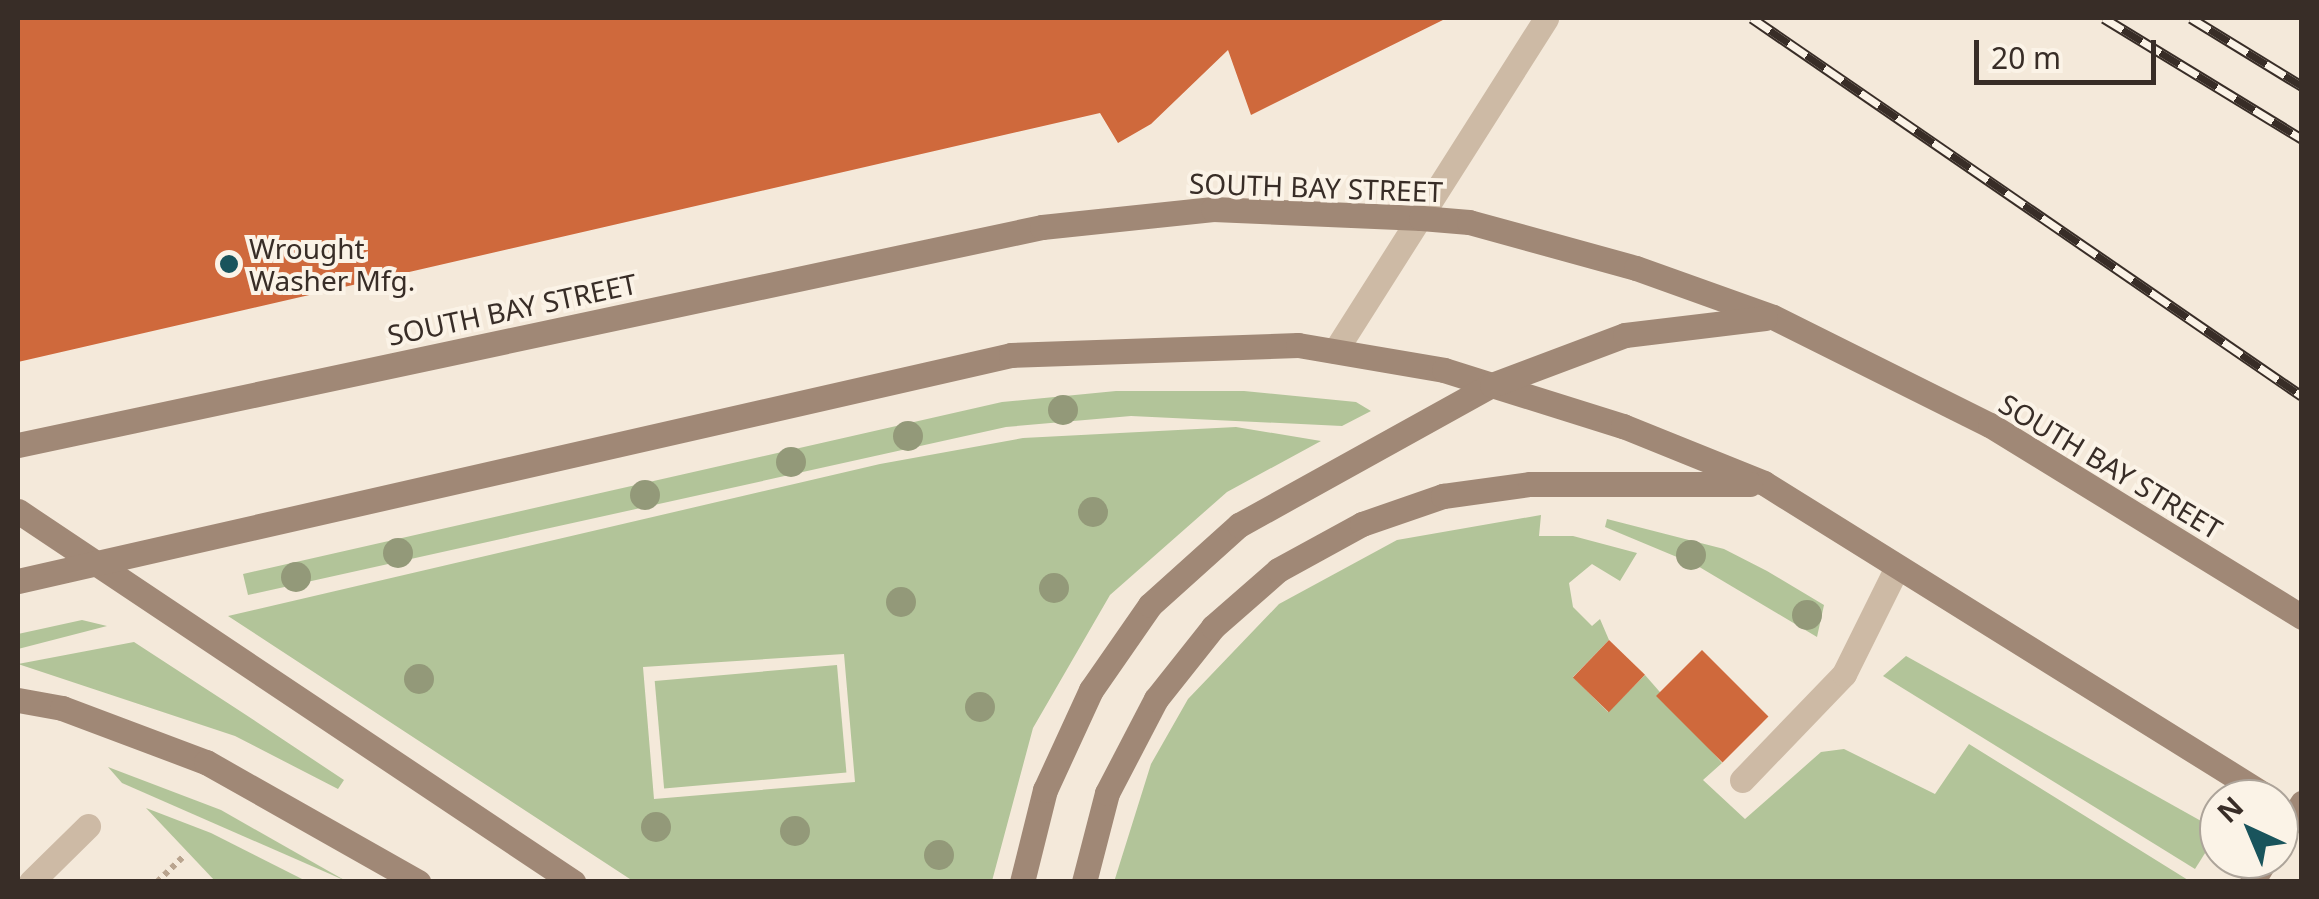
<!DOCTYPE html>
<html>
<head>
<meta charset="utf-8">
<style>
  body { margin:0 }
  #map { position:relative; width:2319px; height:899px; overflow:hidden; background:#f4e9da; font-family:"Noto Sans",sans-serif }
  div>[style] { position:absolute }
  .green>* { inset:0; background:#b2c499; transform-origin:0 0 }
  .building>* { inset:0; background:#cf693c; transform-origin:0 0 }
  .path>* { height:6px; margin-top:-3px; transform-origin:0; background:repeating-linear-gradient(90deg,#b9a48f 0 5px,transparent 0 10px) }
  .service>* { height:25px; margin:-12.5px; padding:0 12.5px; transform-origin:12.5px; border-radius:12.5px; background:#cdbaa5 }
  .secondary>* { height:25px; margin:-12.5px; padding:0 12.5px; transform-origin:12.5px; border-radius:12.5px; background:#a08876 }
  .rail>* { height:11px; margin-top:-5.5px; transform-origin:0; background:repeating-linear-gradient(90deg,#fbf3e7 0 22px,#382d27 0 44px); box-sizing:border-box; border-block:2px solid #382d27 }
  .trees>* { width:30px; height:30px; margin:-15px; border-radius:50%; background:#939979 }
  .dots>* { width:28px; height:28px; translate:-50% -50%; box-sizing:border-box; border:5px solid #fbf3e7; border-radius:50% }
  span { translate:-50% -50%; white-space:nowrap; text-align:center; line-height:1.15; -webkit-text-stroke:8px #fbf3e7; paint-order:stroke }
  .street-label { font-size:28px; color:#382d27 }
  .poi-label { font-size:28px; color:#382d27 }
  .left { translate:0 -50%; text-align:left }
  .frame { position:absolute; inset:0; border:20px solid #382d27; pointer-events:none }
  .north { position:absolute; left:2199px; top:779px; width:100px; height:100px; box-sizing:border-box; background:#fbf3e7; border:2px solid #ada49a; border-radius:50%; rotate:316deg; font-size:28px; font-weight:700; line-height:40px; text-align:center; color:#382d27 }
  .north::after { content:''; display:block; margin:auto; width:35px; height:45px; background:#19545c; clip-path:polygon(50% 0,100% 100%,50% 72%,0 100%) }
  .scale { position:absolute; left:1974px; top:40px; width:182px; height:45px; box-sizing:border-box; border:5px solid #382d27; border-top:0; padding-left:12px; font-size:30px; line-height:35px; white-space:nowrap; color:#382d27; -webkit-text-stroke:8px #fbf3e7; paint-order:stroke }
</style>
</head>
<body>
<div id="map">
  <div class="green">
    <i style="clip-path:polygon(1116px 391px,1244px 391px,1356px 402px,1371px 411px,1342px 426px,1131px 416px,1006px 427px,248px 595px,243px 574px,1002px 402px)"></i>
    <i style="clip-path:polygon(evenodd,1236px 427px,1321px 441px,1227px 492px,1110px 595px,1033px 728px,992px 881px,633px 881px,228px 616px,880px 464px,1023px 438px,1236px 427px,844px 654px,855px 782px,654px 799px,643px 667px,844px 654px)"></i>
    <i style="clip-path:polygon(1541px 515px,1539px 536px,1573px 536px,1637px 553px,1620px 581px,1592px 564px,1569px 583px,1573px 607px,1592px 626px,1600px 619px,1609px 640px,1573px 677px,1608px 712px,1645px 675px,1722px 763px,1703px 780px,1745px 819px,1821px 752px,1844px 749px,1935px 794px,1969px 744px,2188px 880px,1114px 882px,1151px 764px,1188px 699px,1279px 604px,1397px 540px)"></i>
    <i style="clip-path:polygon(1607px 519px,1724px 549px,1767px 571px,1824px 605px,1817px 637px,1696px 565px,1605px 527px)"></i>
    <i style="clip-path:polygon(82px 620px,107px 626px,18px 649px,18px 634px)"></i>
    <i style="clip-path:polygon(134px 642px,240px 711px,344px 780px,338px 789px,235px 736px,18px 664px)"></i>
    <i style="clip-path:polygon(1906px 656px,2219px 831px,2195px 869px,1883px 676px)"></i>
    <i style="left:837px;top:665px;width:108px;height:183px;rotate:85deg"></i>
    <i style="clip-path:polygon(108px 767px,221px 810px,346px 881px,122px 783px)"></i>
    <i style="clip-path:polygon(146px 808px,211px 833px,306px 881px,215px 881px)"></i>
  </div>
  <div class="building">
    <i style="clip-path:polygon(18px 18px,1447px 18px,1251px 115px,1228px 50px,1151px 124px,1118px 143px,1100px 113px,18px 362px)"></i>
    <i style="left:1609px;top:640px;width:50px;height:52px;rotate:44deg"></i>
    <i style="left:1702px;top:650px;width:94px;height:65px;rotate:45deg"></i>
  </div>
  <div class="path">
    <i style="left:157px;top:882px;width:36px;rotate:-44deg"></i>
  </div>
  <div class="service">
    <i style="left:1335px;top:351px;width:394px;rotate:-57.6deg"></i>
    <i style="left:1742px;top:780px;width:147px;rotate:-46.1deg"></i>
    <i style="left:1844px;top:674px;width:119px;rotate:-63.6deg"></i>
    <i style="left:31px;top:882px;width:80px;rotate:-44.5deg"></i>
  </div>
  <div class="secondary">
    <i style="left:18px;top:445px;width:1047px;rotate:-12.02deg"></i>
    <i style="left:1042px;top:227px;width:172px;rotate:-6deg"></i>
    <i style="left:1213px;top:209px;width:208px;rotate:2.5deg"></i>
    <i style="left:1421px;top:218px;width:48px;rotate:4.8deg"></i>
    <i style="left:1469px;top:222px;width:173px;rotate:15.4deg"></i>
    <i style="left:1636px;top:268px;width:145px;rotate:19.7deg"></i>
    <i style="left:1773px;top:317px;width:242px;rotate:26.5deg"></i>
    <i style="left:1990px;top:425px;width:366px;rotate:31.6deg"></i>
    <i style="left:18px;top:511px;width:668px;rotate:33.76deg"></i>
    <i style="left:18px;top:581px;width:1018px;rotate:-12.82deg"></i>
    <i style="left:1011px;top:355px;width:287px;rotate:-2deg"></i>
    <i style="left:1298px;top:345px;width:148px;rotate:9.7deg"></i>
    <i style="left:1444px;top:370px;width:188px;rotate:17.4deg"></i>
    <i style="left:1623px;top:426px;width:152px;rotate:22deg"></i>
    <i style="left:1764px;top:483px;width:597px;rotate:31.93deg"></i>
    <i style="left:18px;top:700px;width:45px;rotate:10.3deg"></i>
    <i style="left:62px;top:708px;width:154px;rotate:20.6deg"></i>
    <i style="left:206px;top:762px;width:244px;rotate:29.5deg"></i>
    <i style="left:2279px;top:839px;width:43px;rotate:-57.4deg"></i>
    <i style="left:1022px;top:882px;width:95px;rotate:-76deg"></i>
    <i style="left:1045px;top:790px;width:110px;rotate:-65.3deg"></i>
    <i style="left:1091px;top:690px;width:103px;rotate:-55.2deg"></i>
    <i style="left:1150px;top:605px;width:120px;rotate:-42deg"></i>
    <i style="left:1239px;top:525px;width:289px;rotate:-29deg"></i>
    <i style="left:1492px;top:385px;width:142px;rotate:-20.6deg"></i>
    <i style="left:1625px;top:335px;width:141px;rotate:-6.9deg"></i>
    <i style="left:1084px;top:882px;width:92px;rotate:-75.5deg"></i>
    <i style="left:1107px;top:793px;width:106px;rotate:-62.5deg"></i>
    <i style="left:1156px;top:699px;width:92px;rotate:-51.6deg"></i>
    <i style="left:1213px;top:627px;width:86px;rotate:-41.2deg"></i>
    <i style="left:1278px;top:570px;width:96px;rotate:-28.7deg"></i>
    <i style="left:1362px;top:524px;width:86px;rotate:-19.1deg"></i>
    <i style="left:1443px;top:496px;width:88px;rotate:-7.9deg"></i>
    <i style="left:1530px;top:484px;width:220px"></i>
    <i style="left:2252px;top:882px;width:27px;rotate:-59deg"></i>
  </div>
  <div class="rail">
    <i style="left:1752px;top:18px;width:667px;rotate:34.5deg"></i>
    <i style="left:2104px;top:18px;width:232px;rotate:31.4deg"></i>
    <i style="left:2191px;top:18px;width:130px;rotate:31.5deg"></i>
  </div>
  <div class="trees">
    <i style="left:1063px;top:410px"></i>
    <i style="left:908px;top:436px"></i>
    <i style="left:791px;top:462px"></i>
    <i style="left:645px;top:495px"></i>
    <i style="left:1093px;top:512px"></i>
    <i style="left:398px;top:553px"></i>
    <i style="left:1691px;top:555px"></i>
    <i style="left:296px;top:577px"></i>
    <i style="left:1054px;top:588px"></i>
    <i style="left:901px;top:602px"></i>
    <i style="left:1807px;top:615px"></i>
    <i style="left:419px;top:679px"></i>
    <i style="left:980px;top:707px"></i>
    <i style="left:656px;top:827px"></i>
    <i style="left:795px;top:831px"></i>
    <i style="left:939px;top:855px"></i>
  </div>
  <div class="dots">
    <i style="left:229px;top:264px;background:#19545c"></i>
  </div>
  <div class="street-label">
    <span style="left:1316px;top:187px;rotate:2deg">SOUTH BAY STREET</span>
    <span style="left:512px;top:309px;rotate:-12deg">SOUTH BAY STREET</span>
    <span style="left:2111px;top:466px;rotate:31deg">SOUTH BAY STREET</span>
  </div>
  <div class="poi-label">
    <span class="left" style="left:249px;top:264px">Wrought<br>Washer Mfg.</span>
  </div>
  <div class="frame"></div>
  <div class="north">N</div>
  <div class="scale">20 m</div>
</div>
</body>
</html>
